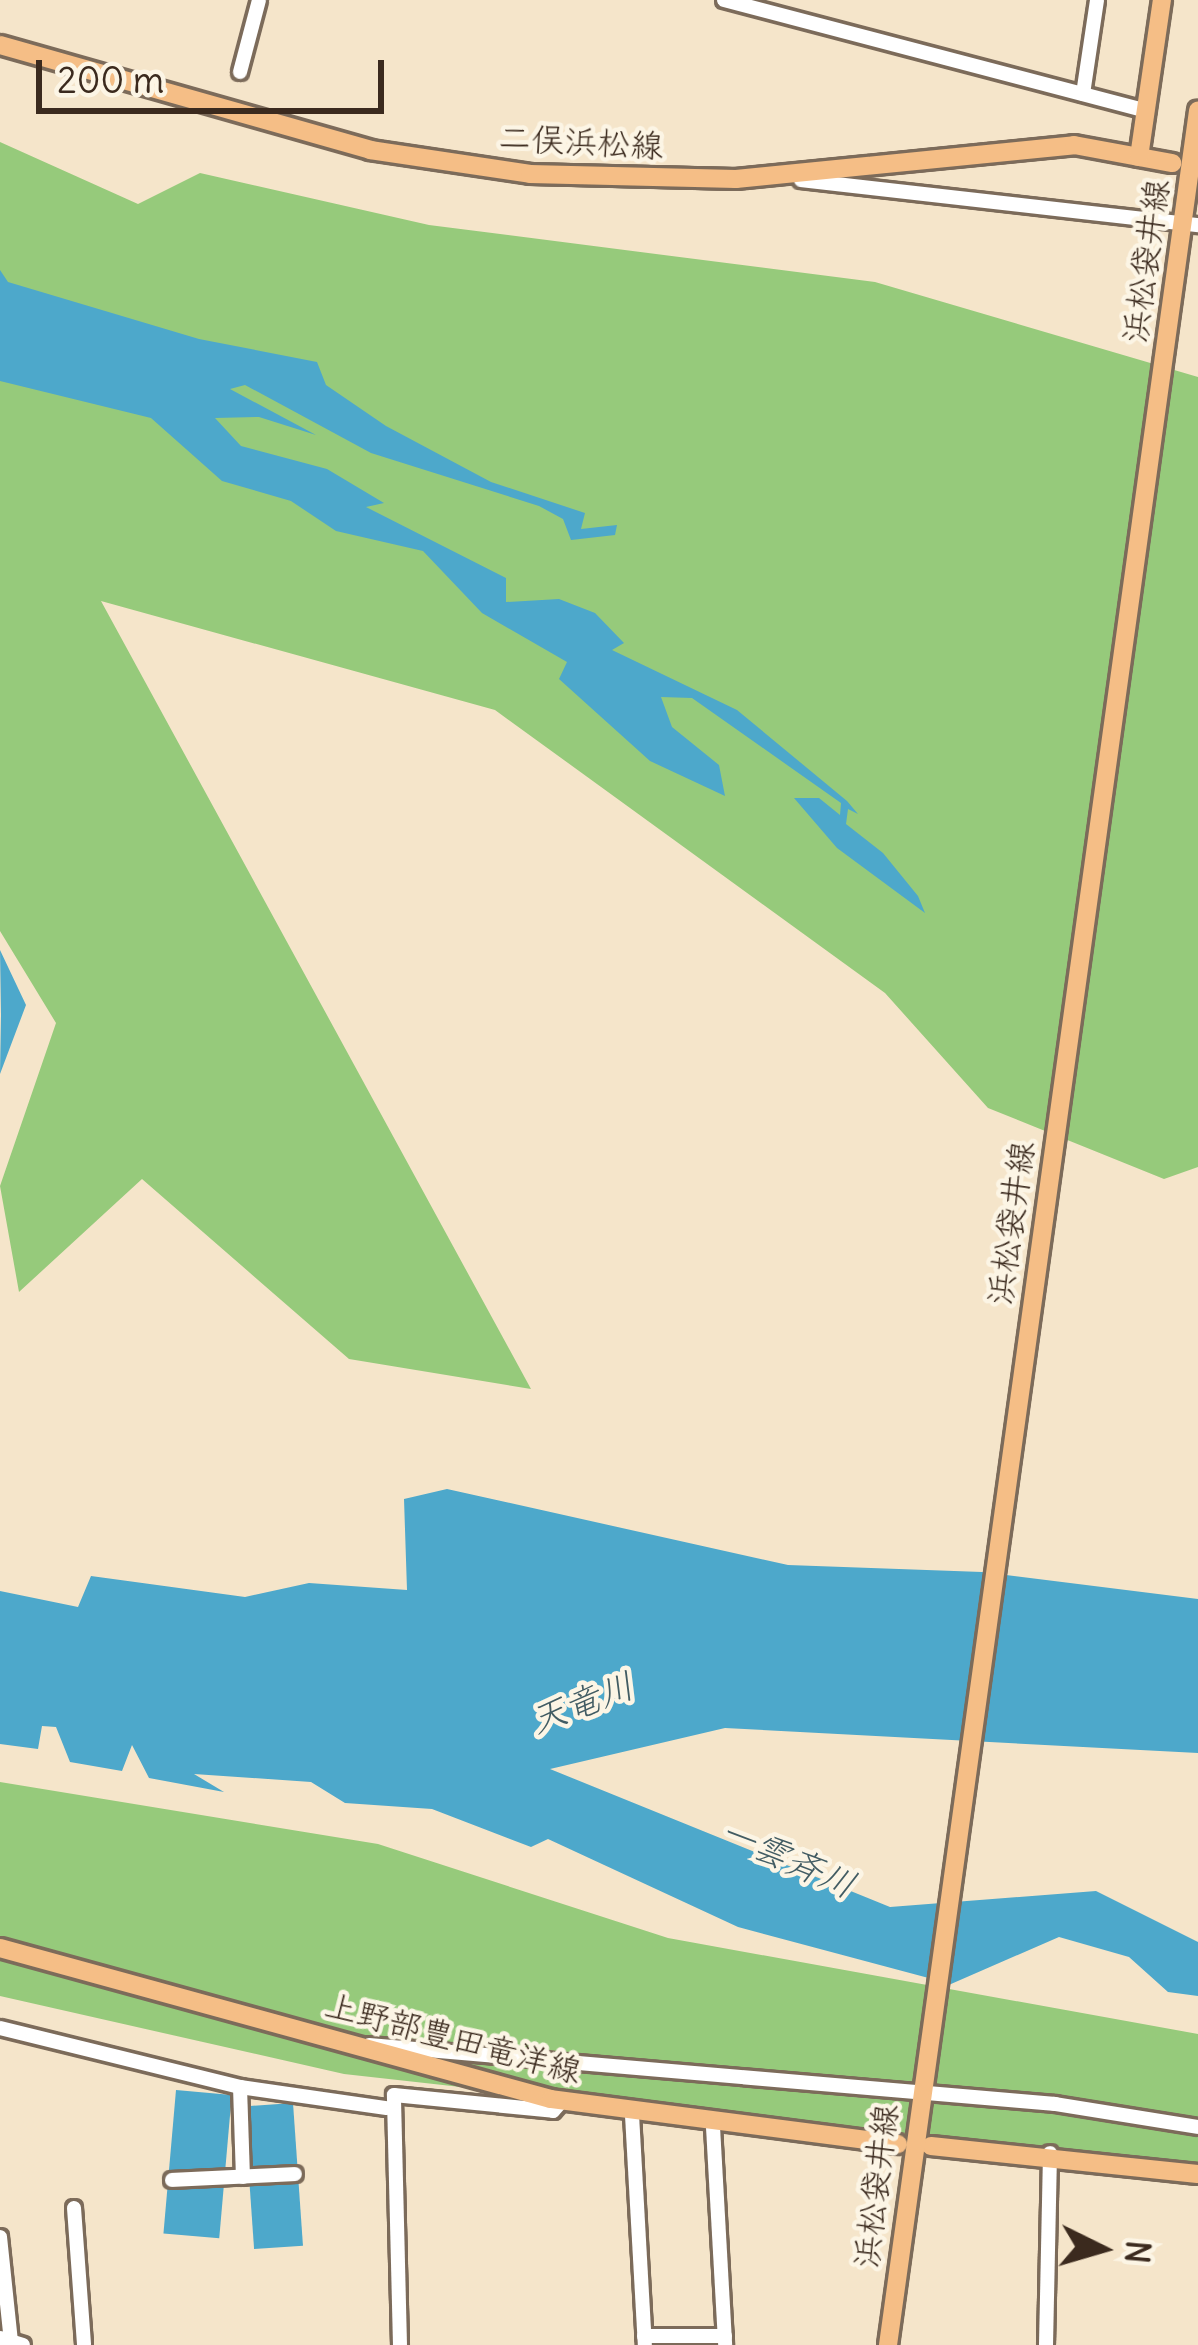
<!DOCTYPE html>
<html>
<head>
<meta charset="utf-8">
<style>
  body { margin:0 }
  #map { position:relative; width:1198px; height:2345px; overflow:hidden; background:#f5e5ca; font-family:Delius,"Klee One",sans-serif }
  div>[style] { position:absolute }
  .green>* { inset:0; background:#96ca7b }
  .water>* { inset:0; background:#4da8cb; transform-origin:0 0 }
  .roads { filter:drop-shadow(3px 0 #7c6b5a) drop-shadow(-3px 0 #7c6b5a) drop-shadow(0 3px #7c6b5a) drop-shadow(0 -3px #7c6b5a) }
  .minor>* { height:14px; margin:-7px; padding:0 7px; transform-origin:7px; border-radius:7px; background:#fff }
  .major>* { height:18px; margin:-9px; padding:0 9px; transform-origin:9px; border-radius:9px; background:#f5be86 }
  span { translate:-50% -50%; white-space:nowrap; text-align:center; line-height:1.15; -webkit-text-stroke:9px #fcf5e5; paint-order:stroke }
  .street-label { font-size:33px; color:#3b2a1e }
  .water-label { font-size:36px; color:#425c63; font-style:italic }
  .north { position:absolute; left:1042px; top:2189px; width:120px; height:120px; -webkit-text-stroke:9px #fcf5e5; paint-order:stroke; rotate:95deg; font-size:33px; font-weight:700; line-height:48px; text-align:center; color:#3b2a1e }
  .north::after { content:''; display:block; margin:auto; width:42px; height:54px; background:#3b2a1e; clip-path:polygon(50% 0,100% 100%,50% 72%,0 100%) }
  .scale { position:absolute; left:36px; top:60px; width:348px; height:54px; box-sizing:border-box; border:6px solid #3b2a1e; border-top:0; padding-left:15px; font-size:36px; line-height:42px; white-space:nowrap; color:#3b2a1e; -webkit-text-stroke:9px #fcf5e5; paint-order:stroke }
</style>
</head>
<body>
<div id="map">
  <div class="green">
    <i style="clip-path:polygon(0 142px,138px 204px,200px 173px,429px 225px,875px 282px,1198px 377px,1198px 1167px,1164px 1179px,988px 1108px,885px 993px,495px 710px,101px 601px,531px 1389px,349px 1359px,142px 1179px,19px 1292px,0 1186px,56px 1023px,0 931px)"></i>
    <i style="clip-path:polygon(0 1782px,378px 1844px,668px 1938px,1198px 2034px,1198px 2169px,344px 2074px,0 1996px)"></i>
  </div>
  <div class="water">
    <i style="clip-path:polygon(0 270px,8px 282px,199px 339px,317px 362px,326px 385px,386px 426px,491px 482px,585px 513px,581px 529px,617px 525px,615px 535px,571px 540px,563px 519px,539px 506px,371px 453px,245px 385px,230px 389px,316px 435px,259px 417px,215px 418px,241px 446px,327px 469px,384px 503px,366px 507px,506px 578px,506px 602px,559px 599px,595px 613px,624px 643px,612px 650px,737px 710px,847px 801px,858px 814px,848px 809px,846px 824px,883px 853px,918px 896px,925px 913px,837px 848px,794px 798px,819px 798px,840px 815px,841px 803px,692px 698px,661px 697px,672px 727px,719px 765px,725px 796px,650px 761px,559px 679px,567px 662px,482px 613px,423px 551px,336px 531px,291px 501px,222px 481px,151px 418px,0 381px)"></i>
    <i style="clip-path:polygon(0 950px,26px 1005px,0 1074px,1px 1015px)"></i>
    <i style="clip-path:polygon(447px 1489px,788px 1565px,982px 1572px,1198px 1599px,1198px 1753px,725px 1728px,550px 1769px,890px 1907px,1096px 1891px,1198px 1942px,1198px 1996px,1168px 1992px,1129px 1957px,1059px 1937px,951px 1984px,738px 1927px,548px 1839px,531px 1847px,432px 1809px,345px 1803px,311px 1782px,194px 1774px,224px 1792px,149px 1778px,132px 1745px,122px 1771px,70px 1762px,56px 1727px,42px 1726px,38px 1749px,0 1744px,0 1591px,78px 1607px,91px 1576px,245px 1597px,309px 1583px,407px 1590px,404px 1499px)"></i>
    <i style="left:176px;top:2090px;width:56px;height:144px;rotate:5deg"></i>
    <i style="left:293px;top:2103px;width:143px;height:49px;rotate:86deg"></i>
  </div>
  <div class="roads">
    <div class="minor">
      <i style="left:724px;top:0;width:436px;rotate:14.7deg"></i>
      <i style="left:240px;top:72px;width:74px;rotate:-75.2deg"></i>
      <i style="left:1083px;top:94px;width:95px;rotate:-81.5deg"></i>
      <i style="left:801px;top:180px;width:400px;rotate:6.5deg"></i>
      <i style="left:0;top:2028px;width:247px;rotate:13.8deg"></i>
      <i style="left:240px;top:2087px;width:148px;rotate:8.2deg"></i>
      <i style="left:369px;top:2045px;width:689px;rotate:4.92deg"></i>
      <i style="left:1055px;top:2104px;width:145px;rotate:9.1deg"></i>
      <i style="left:240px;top:2087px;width:90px;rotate:88.1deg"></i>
      <i style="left:632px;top:2115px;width:230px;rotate:86.8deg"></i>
      <i style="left:713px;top:2127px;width:218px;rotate:86.8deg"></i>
      <i style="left:172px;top:2180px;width:123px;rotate:-2.8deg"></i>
      <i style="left:74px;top:2208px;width:137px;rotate:85.8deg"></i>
      <i style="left:0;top:2237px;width:105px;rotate:84deg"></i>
      <i style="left:644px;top:2336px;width:81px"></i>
      <i style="left:0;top:2338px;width:24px;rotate:17deg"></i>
      <i style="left:400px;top:2345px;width:250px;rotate:-91.4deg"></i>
      <i style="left:394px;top:2095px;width:160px;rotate:5.7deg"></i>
      <i style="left:553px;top:2111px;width:15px;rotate:-48deg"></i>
      <i style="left:1046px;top:2345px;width:192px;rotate:-88.8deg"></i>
    </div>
    <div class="major">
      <i style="left:0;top:45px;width:385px;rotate:15.8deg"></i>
      <i style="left:370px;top:150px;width:162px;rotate:8.5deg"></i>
      <i style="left:530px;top:174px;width:206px;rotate:1.4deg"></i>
      <i style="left:736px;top:179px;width:340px;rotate:-5.7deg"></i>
      <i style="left:1074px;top:145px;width:100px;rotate:10.4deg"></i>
      <i style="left:1139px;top:157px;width:159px;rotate:-81.7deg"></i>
      <i style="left:0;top:1948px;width:571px;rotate:15.33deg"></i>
      <i style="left:551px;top:2099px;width:350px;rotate:7.4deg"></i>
      <i style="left:931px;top:2146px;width:268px;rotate:6deg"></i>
      <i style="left:888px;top:2345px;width:2256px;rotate:-82.1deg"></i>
    </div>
  </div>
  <div class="street-label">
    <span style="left:581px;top:142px;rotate:3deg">二俣浜松線</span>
    <span style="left:1146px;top:261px;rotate:-82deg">浜松袋井線</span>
    <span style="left:1011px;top:1223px;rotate:-82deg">浜松袋井線</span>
    <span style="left:453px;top:2038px;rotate:15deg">上野部豊田竜洋線</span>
    <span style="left:876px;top:2186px;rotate:-83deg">浜松袋井線</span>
  </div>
  <div class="water-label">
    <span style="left:582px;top:1703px;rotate:-21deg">天竜川</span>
    <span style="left:788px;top:1858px;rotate:24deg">一雲斉川</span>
  </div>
  <div class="north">N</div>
  <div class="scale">200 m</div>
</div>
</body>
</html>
